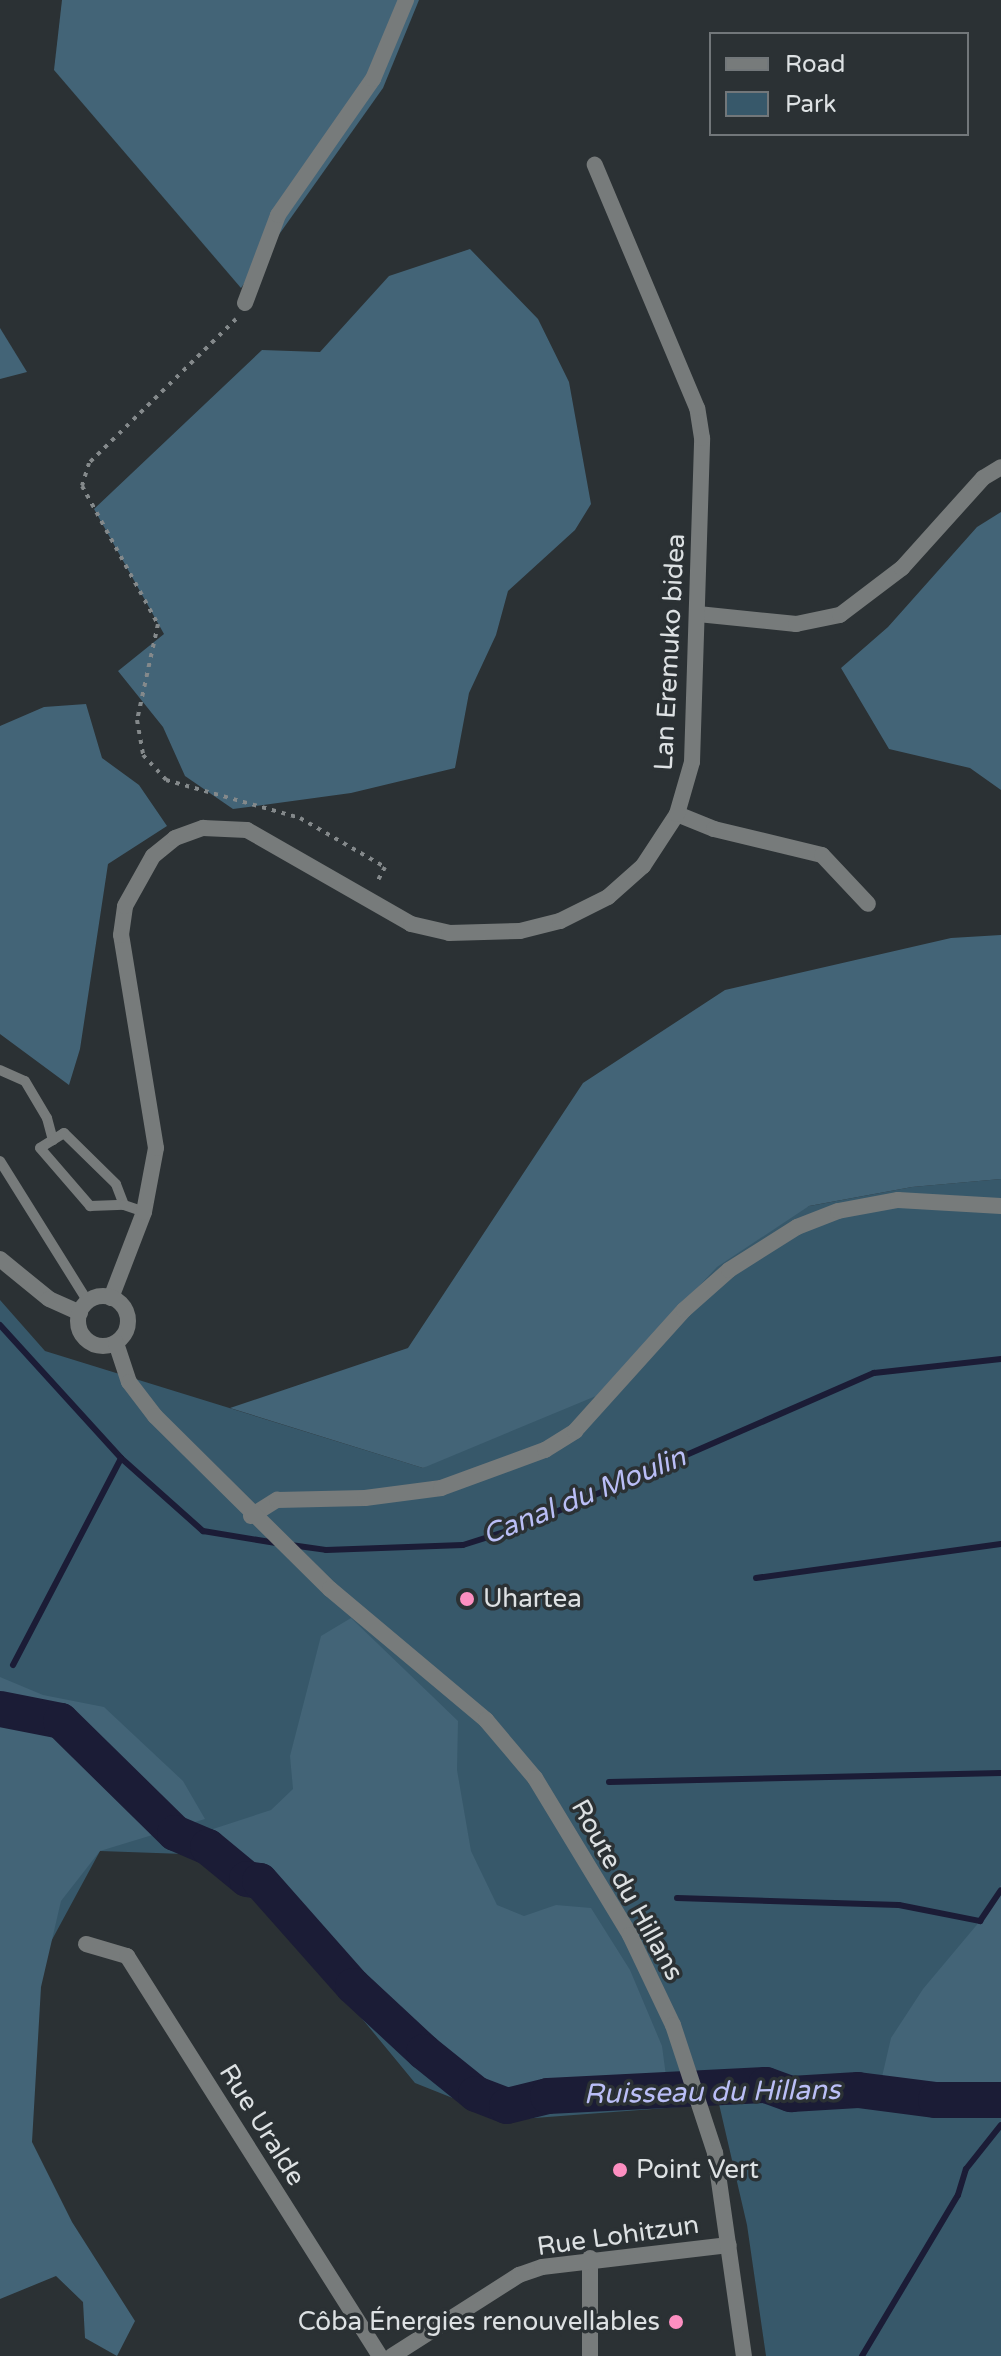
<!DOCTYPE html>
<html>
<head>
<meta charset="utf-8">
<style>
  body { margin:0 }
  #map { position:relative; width:1001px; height:2356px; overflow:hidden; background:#2b3134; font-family:"Varela Round",sans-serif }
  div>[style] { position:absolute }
  .green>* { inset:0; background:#37586a }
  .forest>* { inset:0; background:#436477 }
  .stream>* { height:6px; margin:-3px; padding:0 3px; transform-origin:3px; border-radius:3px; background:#1b1c36 }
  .river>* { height:36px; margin:-18px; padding:0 18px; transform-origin:18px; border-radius:18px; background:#1b1c36 }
  .path>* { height:4px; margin-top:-2px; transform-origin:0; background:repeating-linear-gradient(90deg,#84898b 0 4px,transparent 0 10px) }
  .service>* { height:10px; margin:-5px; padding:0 5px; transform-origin:5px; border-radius:5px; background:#777b7b }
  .minor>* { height:16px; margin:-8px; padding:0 8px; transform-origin:8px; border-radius:8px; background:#777b7b }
  .tertiary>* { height:16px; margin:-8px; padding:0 8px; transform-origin:8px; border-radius:8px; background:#777b7b }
  .tertiary>.ring { margin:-8px; padding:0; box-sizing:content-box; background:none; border:16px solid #777b7b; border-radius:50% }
  .dots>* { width:22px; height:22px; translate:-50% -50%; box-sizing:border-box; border:4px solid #2b3134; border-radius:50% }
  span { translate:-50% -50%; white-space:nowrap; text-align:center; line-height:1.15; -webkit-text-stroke:7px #2b3134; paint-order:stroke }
  .street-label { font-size:26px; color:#dde1e3 }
  .poi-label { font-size:26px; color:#dde1e3 }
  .left { translate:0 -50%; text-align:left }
  .right { translate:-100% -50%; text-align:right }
  .water-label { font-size:28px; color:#babef6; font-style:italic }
  .legend { position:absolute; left:709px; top:32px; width:260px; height:104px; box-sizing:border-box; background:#2b3134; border:2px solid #72777a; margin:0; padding:10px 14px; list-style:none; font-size:24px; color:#dde1e3 }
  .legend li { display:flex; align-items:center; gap:16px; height:40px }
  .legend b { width:40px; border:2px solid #72777a }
</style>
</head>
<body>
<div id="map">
  <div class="green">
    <i style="clip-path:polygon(1001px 1179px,1001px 2356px,766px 2356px,747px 2225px,719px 2104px,508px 2120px,415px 2083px,247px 1879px,184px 1854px,100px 1851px,21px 1997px,0 2163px,0 1300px,45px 1351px,423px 1468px,664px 1320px,719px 1264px,804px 1207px,912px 1187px)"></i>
  </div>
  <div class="forest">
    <i style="clip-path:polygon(62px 0,419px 0,383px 88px,241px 288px,54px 70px)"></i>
    <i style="clip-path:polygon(470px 249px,538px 319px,569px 382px,591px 504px,575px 530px,508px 591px,496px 635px,469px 693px,455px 768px,351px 793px,233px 809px,185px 776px,163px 727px,118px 671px,164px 634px,94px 509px,262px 350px,320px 352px,389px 276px)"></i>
    <i style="clip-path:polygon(0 328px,27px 372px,0 379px)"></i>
    <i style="clip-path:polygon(1001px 512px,1001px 790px,970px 768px,889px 749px,841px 668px,888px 627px,977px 527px)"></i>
    <i style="clip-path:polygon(86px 704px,102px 758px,139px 785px,167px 826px,108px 864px,80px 1049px,69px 1085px,0 1034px,0 726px,44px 707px)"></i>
    <i style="clip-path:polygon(1001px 935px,1001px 1179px,912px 1187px,809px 1206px,717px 1267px,596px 1396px,423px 1468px,230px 1408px,408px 1348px,583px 1083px,725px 990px,951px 938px)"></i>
    <i style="clip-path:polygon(351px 1618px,458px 1721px,457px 1770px,471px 1851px,497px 1905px,524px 1916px,556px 1905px,591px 1908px,630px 1970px,662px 2046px,668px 2091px,486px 2098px,364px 1996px,277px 1902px,208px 1847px,213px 1829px,271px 1810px,293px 1789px,290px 1756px,321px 1636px)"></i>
    <i style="clip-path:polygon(0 1677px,43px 1695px,104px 1707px,183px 1781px,205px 1819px,100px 1851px,61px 1901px,41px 1987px,32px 2142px,72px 2222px,135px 2321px,117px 2356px,85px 2338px,83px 2302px,56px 2276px,0 2299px)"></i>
    <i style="clip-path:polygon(1001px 1885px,1001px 2100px,878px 2094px,891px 2038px,923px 1989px,980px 1921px)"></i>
  </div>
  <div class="stream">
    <i style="left:0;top:1325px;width:180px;rotate:47.7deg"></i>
    <i style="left:121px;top:1458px;width:110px;rotate:41.7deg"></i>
    <i style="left:203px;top:1531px;width:74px;rotate:9.3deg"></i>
    <i style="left:291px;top:1545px;width:35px;rotate:8deg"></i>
    <i style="left:326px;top:1550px;width:137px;rotate:-2.1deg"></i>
    <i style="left:463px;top:1545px;width:66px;rotate:-17.6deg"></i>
    <i style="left:526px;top:1525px;width:380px;rotate:-23.6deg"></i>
    <i style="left:874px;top:1373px;width:128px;rotate:-6.3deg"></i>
    <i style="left:756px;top:1578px;width:247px;rotate:-7.9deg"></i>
    <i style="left:13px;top:1665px;width:233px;rotate:-62.4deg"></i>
    <i style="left:609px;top:1782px;width:392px;rotate:-1.3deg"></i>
    <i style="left:677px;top:1898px;width:222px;rotate:1.8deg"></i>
    <i style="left:899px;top:1905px;width:83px;rotate:11.2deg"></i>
    <i style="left:980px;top:1921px;width:37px;rotate:-56deg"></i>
    <i style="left:862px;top:2356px;width:187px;rotate:-59.2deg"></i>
    <i style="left:958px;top:2195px;width:27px;rotate:-73deg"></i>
    <i style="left:966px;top:2169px;width:56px;rotate:-51.5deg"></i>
  </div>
  <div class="river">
    <i style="left:0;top:1709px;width:62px;rotate:11.1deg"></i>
    <i style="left:61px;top:1721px;width:160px;rotate:44.5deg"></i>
    <i style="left:175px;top:1833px;width:36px;rotate:23deg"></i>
    <i style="left:208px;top:1847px;width:50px;rotate:39.4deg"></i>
    <i style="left:247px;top:1879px;width:13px;rotate:9deg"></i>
    <i style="left:260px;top:1881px;width:140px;rotate:48.5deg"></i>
    <i style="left:353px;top:1986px;width:97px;rotate:42.9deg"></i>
    <i style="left:424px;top:2052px;width:67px;rotate:38.9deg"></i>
    <i style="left:476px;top:2094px;width:33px;rotate:21deg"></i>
    <i style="left:507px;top:2106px;width:42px;rotate:-13.7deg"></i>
    <i style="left:548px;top:2096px;width:218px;rotate:-2.9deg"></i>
    <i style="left:766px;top:2085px;width:27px;rotate:20deg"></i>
    <i style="left:791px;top:2094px;width:67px;rotate:-3.4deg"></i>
    <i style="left:858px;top:2090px;width:79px;rotate:7.3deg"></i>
    <i style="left:936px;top:2100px;width:65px"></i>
  </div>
  <div class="path">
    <i style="left:236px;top:319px;width:206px;rotate:135.6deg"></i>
    <i style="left:89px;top:463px;width:24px;rotate:107deg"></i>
    <i style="left:82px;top:486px;width:158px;rotate:61.2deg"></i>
    <i style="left:158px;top:624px;width:98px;rotate:102.3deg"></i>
    <i style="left:137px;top:720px;width:36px;rotate:80deg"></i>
    <i style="left:143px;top:755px;width:34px;rotate:47deg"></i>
    <i style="left:166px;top:780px;width:139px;rotate:15.8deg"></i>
    <i style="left:300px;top:818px;width:98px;rotate:30deg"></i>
    <i style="left:385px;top:867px;width:19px;rotate:118deg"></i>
  </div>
  <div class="service">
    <i style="left:0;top:1070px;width:27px;rotate:24deg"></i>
    <i style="left:25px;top:1081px;width:43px;rotate:59.3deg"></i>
    <i style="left:47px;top:1118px;width:23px;rotate:75deg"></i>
    <i style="left:0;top:1161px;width:166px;rotate:58deg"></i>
    <i style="left:124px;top:1205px;width:22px;rotate:-111deg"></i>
    <i style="left:116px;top:1184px;width:73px;rotate:-135.6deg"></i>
    <i style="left:64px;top:1133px;width:28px;rotate:148deg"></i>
    <i style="left:40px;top:1148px;width:77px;rotate:49.2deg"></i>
    <i style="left:90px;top:1206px;width:34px;rotate:-2deg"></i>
    <i style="left:124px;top:1205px;width:21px;rotate:19deg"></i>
  </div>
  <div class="minor">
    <i style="left:245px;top:303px;width:94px;rotate:-69.4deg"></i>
    <i style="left:278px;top:215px;width:166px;rotate:-55.1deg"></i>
    <i style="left:373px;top:79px;width:86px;rotate:-67.3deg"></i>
    <i style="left:698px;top:614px;width:99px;rotate:5.8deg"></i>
    <i style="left:796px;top:624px;width:45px;rotate:-11.6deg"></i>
    <i style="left:840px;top:615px;width:78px;rotate:-37.2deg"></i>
    <i style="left:902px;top:568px;width:121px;rotate:-48deg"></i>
    <i style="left:983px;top:478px;width:21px;rotate:-31deg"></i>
    <i style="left:677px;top:814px;width:40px;rotate:22deg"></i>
    <i style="left:714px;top:829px;width:111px;rotate:13.5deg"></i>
    <i style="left:822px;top:855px;width:67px;rotate:46.8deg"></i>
    <i style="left:111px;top:1298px;width:92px;rotate:-69deg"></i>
    <i style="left:144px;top:1212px;width:65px;rotate:-79.4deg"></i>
    <i style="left:156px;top:1148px;width:216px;rotate:-99.3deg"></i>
    <i style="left:121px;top:935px;width:29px;rotate:-82deg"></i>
    <i style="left:125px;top:906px;width:57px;rotate:-60.8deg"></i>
    <i style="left:153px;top:856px;width:28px;rotate:-39deg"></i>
    <i style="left:175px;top:838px;width:30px;rotate:-20deg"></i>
    <i style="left:203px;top:828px;width:44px;rotate:2.6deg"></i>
    <i style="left:247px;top:830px;width:189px;rotate:29.8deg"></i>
    <i style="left:411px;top:924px;width:39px;rotate:13deg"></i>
    <i style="left:449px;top:933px;width:71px;rotate:-1.6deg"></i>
    <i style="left:520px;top:931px;width:41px;rotate:-14deg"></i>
    <i style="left:560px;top:921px;width:54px;rotate:-26.6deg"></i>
    <i style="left:608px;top:897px;width:47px;rotate:-41.5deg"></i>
    <i style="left:643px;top:866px;width:62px;rotate:-56.8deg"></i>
    <i style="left:677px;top:814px;width:54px;rotate:-73.9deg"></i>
    <i style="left:692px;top:762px;width:324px;rotate:-88.2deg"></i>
    <i style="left:702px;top:438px;width:30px;rotate:-99deg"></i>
    <i style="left:697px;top:408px;width:264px;rotate:-112.8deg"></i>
    <i style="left:251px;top:1516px;width:31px;rotate:-32deg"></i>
    <i style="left:277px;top:1500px;width:88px;rotate:-1.3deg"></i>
    <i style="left:365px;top:1498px;width:77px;rotate:-7.5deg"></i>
    <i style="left:441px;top:1488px;width:111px;rotate:-20.1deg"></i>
    <i style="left:545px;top:1450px;width:36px;rotate:-32deg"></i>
    <i style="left:575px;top:1431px;width:163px;rotate:-48deg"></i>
    <i style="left:684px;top:1310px;width:60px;rotate:-41.6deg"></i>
    <i style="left:729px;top:1270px;width:80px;rotate:-32.3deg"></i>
    <i style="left:797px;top:1227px;width:44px;rotate:-21.3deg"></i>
    <i style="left:838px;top:1211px;width:61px;rotate:-10.4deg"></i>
    <i style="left:898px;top:1200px;width:103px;rotate:3.3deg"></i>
    <i style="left:86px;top:1944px;width:43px;rotate:16.3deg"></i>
    <i style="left:127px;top:1956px;width:473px;rotate:57.7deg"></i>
    <i style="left:590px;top:2258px;width:98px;rotate:90deg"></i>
    <i style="left:392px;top:2356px;width:151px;rotate:-32.5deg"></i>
    <i style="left:519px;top:2275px;width:24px;rotate:-19deg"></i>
    <i style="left:542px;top:2267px;width:188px;rotate:-6.7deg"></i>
  </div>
  <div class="tertiary">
    <i style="left:0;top:1259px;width:63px;rotate:39.2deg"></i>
    <i style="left:49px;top:1299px;width:34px;rotate:24deg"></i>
    <i class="ring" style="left:78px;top:1296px;width:34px;height:34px"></i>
    <i style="left:116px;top:1343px;width:41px;rotate:71.6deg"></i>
    <i style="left:129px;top:1382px;width:43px;rotate:52.6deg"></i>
    <i style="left:155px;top:1416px;width:246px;rotate:44.7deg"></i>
    <i style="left:330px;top:1589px;width:204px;rotate:40deg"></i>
    <i style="left:486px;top:1720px;width:76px;rotate:49.8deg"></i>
    <i style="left:535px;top:1778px;width:184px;rotate:58.8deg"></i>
    <i style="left:630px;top:1935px;width:100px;rotate:64.5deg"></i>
    <i style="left:673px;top:2025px;width:135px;rotate:71.8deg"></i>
    <i style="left:715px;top:2153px;width:205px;rotate:81.9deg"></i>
  </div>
  <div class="dots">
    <i style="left:467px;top:1599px;background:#fd8fc1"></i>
    <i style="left:620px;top:2170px;background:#fd8fc1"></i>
    <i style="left:676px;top:2322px;background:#fd8fc1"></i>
  </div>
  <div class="street-label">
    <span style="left:670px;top:652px;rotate:-87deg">Lan Eremuko bidea</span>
    <span style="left:627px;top:1890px;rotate:61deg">Route du Hillans</span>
    <span style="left:262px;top:2125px;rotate:58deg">Rue Uralde</span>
    <span style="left:618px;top:2236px;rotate:-8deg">Rue Lohitzun</span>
  </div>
  <div class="poi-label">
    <span class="left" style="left:483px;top:1599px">Uhartea</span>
    <span class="left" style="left:636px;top:2170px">Point Vert</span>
    <span class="right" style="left:660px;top:2322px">Côba Énergies renouvellables</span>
  </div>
  <div class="water-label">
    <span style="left:584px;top:1496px;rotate:-22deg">Canal du Moulin</span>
    <span style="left:712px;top:2092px;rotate:-1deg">Ruisseau du Hillans</span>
  </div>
  <ul class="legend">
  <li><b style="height:10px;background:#777b7b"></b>Road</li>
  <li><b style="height:22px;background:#37586a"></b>Park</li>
  </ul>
</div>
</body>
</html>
